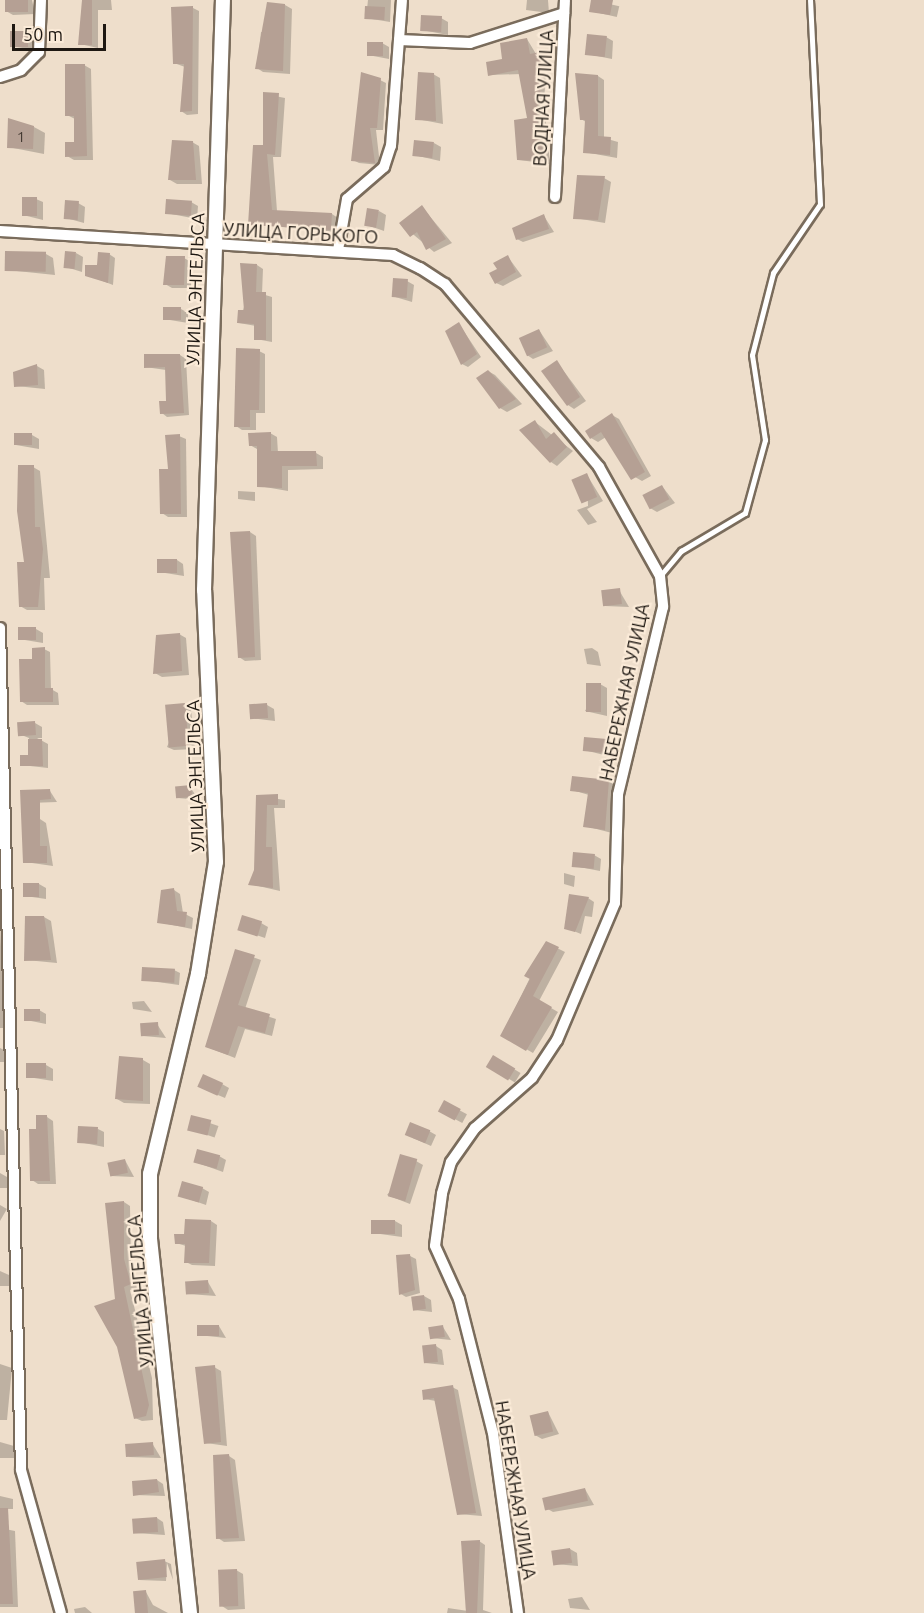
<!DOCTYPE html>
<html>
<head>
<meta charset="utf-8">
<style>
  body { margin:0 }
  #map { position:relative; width:924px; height:1613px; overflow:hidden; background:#eedecb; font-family:Ubuntu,sans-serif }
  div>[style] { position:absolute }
  .shadow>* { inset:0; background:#0003; transform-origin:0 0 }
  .building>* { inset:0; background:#b5a094; transform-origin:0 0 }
  .roads { filter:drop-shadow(2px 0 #7a6c5c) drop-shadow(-2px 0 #7a6c5c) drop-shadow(0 2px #7a6c5c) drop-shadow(0 -2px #7a6c5c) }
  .service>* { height:5px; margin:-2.5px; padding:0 2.5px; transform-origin:2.5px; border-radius:2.5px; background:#fff }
  .minor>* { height:10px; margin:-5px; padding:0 5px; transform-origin:5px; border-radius:5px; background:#fff }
  .tertiary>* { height:14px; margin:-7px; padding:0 7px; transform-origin:7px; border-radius:7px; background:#fff }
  span { translate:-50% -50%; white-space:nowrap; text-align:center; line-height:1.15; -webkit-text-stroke:4.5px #fbebd8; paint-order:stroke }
  .number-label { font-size:15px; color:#443a32 }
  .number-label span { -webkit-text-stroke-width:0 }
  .street-label { font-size:18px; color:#1e1812 }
  .scale { position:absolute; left:12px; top:24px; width:94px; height:27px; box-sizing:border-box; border:3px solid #1e1812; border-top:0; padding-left:8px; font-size:18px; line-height:21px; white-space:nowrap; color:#1e1812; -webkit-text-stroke:4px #fbebd8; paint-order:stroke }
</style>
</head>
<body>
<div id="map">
  <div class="shadow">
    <i style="clip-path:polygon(6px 0,32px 0,35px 14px,13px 15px,6px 11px)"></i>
    <i style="clip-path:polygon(84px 0,111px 0,112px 10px,98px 10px,98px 48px,80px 44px)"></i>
    <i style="clip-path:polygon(368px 0,391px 0,390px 22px,366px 18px)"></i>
    <i style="clip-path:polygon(527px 0,548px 0,549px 13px,526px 10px)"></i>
    <i style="left:592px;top:0;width:28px;height:11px;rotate:13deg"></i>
    <i style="clip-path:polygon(285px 5px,292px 9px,290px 74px,263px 72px,257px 68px,261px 32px,267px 32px)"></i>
    <i style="clip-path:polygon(193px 8px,199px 11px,198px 114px,187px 115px,181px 111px,185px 67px,174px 63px)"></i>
    <i style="clip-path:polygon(441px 18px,448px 22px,448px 35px,422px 30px)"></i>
    <i style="clip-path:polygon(27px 32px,34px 36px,34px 50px,11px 46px)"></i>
    <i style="clip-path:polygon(606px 37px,613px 41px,612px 59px,587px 54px)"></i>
    <i style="clip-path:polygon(527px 39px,536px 54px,547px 57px,544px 102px,550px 164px,519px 160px,528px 119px,521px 74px,490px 75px)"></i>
    <i style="clip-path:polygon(382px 43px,389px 47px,389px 59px,368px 55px)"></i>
    <i style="clip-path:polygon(84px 65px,91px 69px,93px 160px,74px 160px,67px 156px,75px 144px,75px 119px,67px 115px)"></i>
    <i style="clip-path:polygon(433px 74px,440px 78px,443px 124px,417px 119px)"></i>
    <i style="clip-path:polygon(598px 76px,604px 80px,604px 138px,618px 142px,617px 158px,584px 152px,586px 122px,581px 119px)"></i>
    <i style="clip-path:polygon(380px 80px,386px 83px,383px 130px,376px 130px,380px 165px,359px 163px,353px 160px)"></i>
    <i style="clip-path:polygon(265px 94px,285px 98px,281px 157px,273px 157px,277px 211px,332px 214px,338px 218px,336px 232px,250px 224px,264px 147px)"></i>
    <i style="clip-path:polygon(34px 127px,45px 133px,44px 154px,8px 147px)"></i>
    <i style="clip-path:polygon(192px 142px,199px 146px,202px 184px,177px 184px,170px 180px)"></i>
    <i style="clip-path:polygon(434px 143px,441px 147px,440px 161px,414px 155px)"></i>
    <i style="clip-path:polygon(604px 178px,611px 182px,605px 223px,575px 218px)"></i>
    <i style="clip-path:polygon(36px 199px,43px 202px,43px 220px,23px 215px)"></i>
    <i style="clip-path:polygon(191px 202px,198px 206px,197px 219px,166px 213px)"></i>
    <i style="clip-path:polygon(78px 203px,85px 207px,84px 223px,66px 218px)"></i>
    <i style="clip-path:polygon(422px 207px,452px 243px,434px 252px,401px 224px)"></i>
    <i style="clip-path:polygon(379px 211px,386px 215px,384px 231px,367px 225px)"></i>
    <i style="clip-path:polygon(544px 216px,554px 232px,523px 242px,517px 239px)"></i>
    <i style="clip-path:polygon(76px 253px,83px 257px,82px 272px,66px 267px)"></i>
    <i style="clip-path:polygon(46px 254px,53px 258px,55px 275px,7px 270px)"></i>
    <i style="clip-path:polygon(109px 254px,115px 258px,113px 285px,87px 275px)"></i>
    <i style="clip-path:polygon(508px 257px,522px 276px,503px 286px,496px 283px)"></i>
    <i style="clip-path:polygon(184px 258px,191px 262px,191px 288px,172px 288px,165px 284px)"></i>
    <i style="clip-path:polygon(257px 265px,263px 269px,262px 294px,272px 297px,272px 342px,256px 339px,256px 326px,239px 323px)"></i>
    <i style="clip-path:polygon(407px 281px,414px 285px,412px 302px,392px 296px)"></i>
    <i style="clip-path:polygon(181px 309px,188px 313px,188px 323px,164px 319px)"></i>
    <i style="clip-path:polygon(459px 324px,481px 357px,468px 367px,462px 364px)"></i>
    <i style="clip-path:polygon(539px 330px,553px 351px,533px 359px,527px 355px)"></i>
    <i style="clip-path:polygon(259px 351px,265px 354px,265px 413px,256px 413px,256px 430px,242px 430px,236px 426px)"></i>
    <i style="clip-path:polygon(180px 355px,186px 359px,189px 415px,167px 417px,162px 413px,168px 402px,166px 370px,145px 367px)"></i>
    <i style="clip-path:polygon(557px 362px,586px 401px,574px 409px,568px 405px)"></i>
    <i style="clip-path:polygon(37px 366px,44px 370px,45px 389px,16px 386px)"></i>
    <i style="clip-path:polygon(488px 371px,495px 375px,522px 404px,507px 412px,500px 408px)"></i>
    <i style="clip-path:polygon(612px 415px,619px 419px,651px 476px,642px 481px,635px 477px,606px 437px,598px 442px,591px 438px)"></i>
    <i style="clip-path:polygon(535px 422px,573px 451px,557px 466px,551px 462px)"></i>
    <i style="clip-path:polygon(270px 433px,277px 437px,278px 453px,316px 453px,323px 457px,323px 469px,288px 470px,288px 491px,259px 486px,257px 449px,250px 445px)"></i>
    <i style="clip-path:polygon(32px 435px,39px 439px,39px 449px,16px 445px)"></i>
    <i style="clip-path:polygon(179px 436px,186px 439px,187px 517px,168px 517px,162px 513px)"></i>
    <i style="clip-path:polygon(33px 467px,40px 471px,50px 578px,44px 578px,45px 610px,27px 610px,20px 606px)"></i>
    <i style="clip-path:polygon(587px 475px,603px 501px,587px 509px,597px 522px,588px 525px,577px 510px,588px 506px)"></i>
    <i style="clip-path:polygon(662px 486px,675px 503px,657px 512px,650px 508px)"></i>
    <i style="clip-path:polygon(238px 491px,255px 492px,255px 501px,238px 499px)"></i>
    <i style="clip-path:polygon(250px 532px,256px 536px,261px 660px,245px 661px,239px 657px)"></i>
    <i style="clip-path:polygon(177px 560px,183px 564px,184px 576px,159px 572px)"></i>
    <i style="clip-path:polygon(619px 590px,629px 607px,605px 606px)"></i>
    <i style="clip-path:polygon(36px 629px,43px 633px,43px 643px,19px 639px)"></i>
    <i style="clip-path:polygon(179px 634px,186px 638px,189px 675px,162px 677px,155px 673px)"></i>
    <i style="clip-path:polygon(592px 648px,598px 652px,601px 666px,587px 664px,584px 649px)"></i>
    <i style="clip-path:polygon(44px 649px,50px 652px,51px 689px,58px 693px,59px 705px,27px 705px,21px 701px,34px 660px)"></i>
    <i style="clip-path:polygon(600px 684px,607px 688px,607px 716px,585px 711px)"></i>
    <i style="clip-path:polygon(184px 705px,191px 709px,195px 749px,174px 750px,167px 747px)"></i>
    <i style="clip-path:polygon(267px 705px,274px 709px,275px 721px,251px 718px)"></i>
    <i style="clip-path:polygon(35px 723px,42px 727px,42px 738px,37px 738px,48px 744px,48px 768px,21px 765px,30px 756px,29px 738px,19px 734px)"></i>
    <i style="clip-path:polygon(606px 741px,613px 745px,612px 757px,584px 750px)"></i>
    <i style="clip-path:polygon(608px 781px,615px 785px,612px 833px,585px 826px,589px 795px,572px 790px)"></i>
    <i style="clip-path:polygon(190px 787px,199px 800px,178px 798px)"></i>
    <i style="clip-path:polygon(50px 791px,57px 802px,29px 803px)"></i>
    <i style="clip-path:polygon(258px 796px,285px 800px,285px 808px,274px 808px,280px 891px,250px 884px,256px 871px)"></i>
    <i style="clip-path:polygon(40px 819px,46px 823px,53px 866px,25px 862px)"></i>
    <i style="clip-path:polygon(594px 855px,601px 859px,600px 871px,574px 866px)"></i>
    <i style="clip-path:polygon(564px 873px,575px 876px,574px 887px,564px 884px)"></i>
    <i style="clip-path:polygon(39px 884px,46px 888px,46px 899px,25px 896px)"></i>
    <i style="clip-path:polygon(174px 890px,180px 894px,183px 913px,193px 918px,192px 929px,158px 922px)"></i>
    <i style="clip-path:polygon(588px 898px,594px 902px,592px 917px,585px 916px,581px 934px,566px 928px)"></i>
    <i style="clip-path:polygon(44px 917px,51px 921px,57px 963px,26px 960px)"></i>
    <i style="clip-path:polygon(0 919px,4px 1028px,0 1028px)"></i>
    <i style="clip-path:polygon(261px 923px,268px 927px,265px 938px,239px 929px)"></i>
    <i style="clip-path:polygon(547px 943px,565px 952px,539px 1001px,558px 1012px,533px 1053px,502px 1035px)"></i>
    <i style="clip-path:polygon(236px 951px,261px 960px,245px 1009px,276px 1019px,272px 1036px,245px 1029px,235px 1058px,207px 1047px)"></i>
    <i style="clip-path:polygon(174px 970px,180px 973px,179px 985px,143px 980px)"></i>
    <i style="clip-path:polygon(144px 1001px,152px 1012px,133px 1009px,132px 1002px)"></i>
    <i style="clip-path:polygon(39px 1010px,46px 1014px,46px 1024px,26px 1020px)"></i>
    <i style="clip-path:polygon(157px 1024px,166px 1038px,143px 1036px)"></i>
    <i style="clip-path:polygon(0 1048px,6px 1051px,6px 1062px,0 1062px)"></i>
    <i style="left:494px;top:1057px;width:31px;height:11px;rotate:31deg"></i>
    <i style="clip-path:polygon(143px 1060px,150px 1064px,150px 1104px,124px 1103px,117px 1099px)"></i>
    <i style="clip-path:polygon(46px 1065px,53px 1069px,53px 1081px,28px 1077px)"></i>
    <i style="clip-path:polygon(222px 1084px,229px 1088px,225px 1098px,206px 1090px)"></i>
    <i style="left:444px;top:1102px;width:26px;height:10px;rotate:28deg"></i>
    <i style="clip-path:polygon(47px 1117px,53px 1121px,56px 1184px,38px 1184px,32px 1180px)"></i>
    <i style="left:192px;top:1117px;width:28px;height:12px;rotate:19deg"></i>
    <i style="clip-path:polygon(0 1129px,4px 1131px,5px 1155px,0 1155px)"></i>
    <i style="clip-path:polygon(98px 1129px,104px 1132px,104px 1147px,79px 1142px)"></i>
    <i style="clip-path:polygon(429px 1131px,436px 1135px,431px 1146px,413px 1138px)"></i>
    <i style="clip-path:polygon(219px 1156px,226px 1160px,223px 1172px,195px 1162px)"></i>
    <i style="clip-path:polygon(125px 1160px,134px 1177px,111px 1176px)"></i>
    <i style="clip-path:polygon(416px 1161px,423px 1165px,410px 1204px,387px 1195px)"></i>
    <i style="clip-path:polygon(0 1173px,7px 1177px,7px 1188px,0 1188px)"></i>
    <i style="clip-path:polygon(202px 1188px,209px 1192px,206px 1205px,180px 1196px)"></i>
    <i style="clip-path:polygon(124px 1202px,130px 1206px,131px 1264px,137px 1288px,130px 1290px,152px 1378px,153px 1420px,142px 1421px,135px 1418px,118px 1347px,96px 1307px,117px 1301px)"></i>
    <i style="left:0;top:1205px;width:8px;height:48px;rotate:30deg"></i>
    <i style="clip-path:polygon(211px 1221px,217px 1225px,215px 1266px,192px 1265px,186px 1262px,186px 1246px,176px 1243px)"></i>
    <i style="clip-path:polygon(395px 1221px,402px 1225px,402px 1237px,373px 1233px)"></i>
    <i style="clip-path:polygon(410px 1256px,416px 1259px,420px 1293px,406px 1297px,401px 1294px)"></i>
    <i style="clip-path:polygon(0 1271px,9px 1275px,10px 1286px,0 1286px)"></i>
    <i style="clip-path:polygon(208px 1282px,216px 1296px,188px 1294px)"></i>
    <i style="clip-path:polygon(424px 1296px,431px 1300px,432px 1312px,414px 1310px)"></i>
    <i style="clip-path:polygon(219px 1326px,226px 1338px,198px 1335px)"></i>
    <i style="clip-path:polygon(443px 1327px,451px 1340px,431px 1338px)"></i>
    <i style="clip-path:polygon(436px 1346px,442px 1350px,444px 1365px,425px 1363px)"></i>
    <i style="clip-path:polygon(0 1364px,12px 1368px,7px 1420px,0 1420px)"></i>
    <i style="clip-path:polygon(214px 1367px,221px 1371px,227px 1446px,206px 1443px)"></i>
    <i style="clip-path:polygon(452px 1387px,458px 1390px,482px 1516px,458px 1514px,436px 1401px,424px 1399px)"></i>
    <i style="clip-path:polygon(548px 1412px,559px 1434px,542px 1439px,535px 1435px)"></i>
    <i style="clip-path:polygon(0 1442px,14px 1446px,15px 1458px,0 1458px)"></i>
    <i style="clip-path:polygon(152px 1443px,161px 1458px,128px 1457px)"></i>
    <i style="clip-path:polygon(229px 1456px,235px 1460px,245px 1541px,224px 1542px,218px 1538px)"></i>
    <i style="clip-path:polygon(157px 1480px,163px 1484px,165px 1496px,135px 1495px)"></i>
    <i style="clip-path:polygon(585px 1489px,594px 1505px,553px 1512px,546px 1508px)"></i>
    <i style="clip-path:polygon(0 1496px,13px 1499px,13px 1509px,0 1509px)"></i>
    <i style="clip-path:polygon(157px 1518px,163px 1522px,165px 1535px,135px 1533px)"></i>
    <i style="clip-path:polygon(0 1528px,15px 1531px,18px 1607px,0 1607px)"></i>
    <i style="clip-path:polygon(479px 1541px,485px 1545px,483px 1610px,492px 1613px,447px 1613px,448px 1608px,468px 1611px)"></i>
    <i style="clip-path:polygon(570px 1549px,577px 1553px,578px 1566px,554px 1564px)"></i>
    <i style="clip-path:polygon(164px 1561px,171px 1564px,173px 1580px,167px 1563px,166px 1581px,139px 1580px)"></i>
    <i style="clip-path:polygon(236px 1570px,243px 1574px,245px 1609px,228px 1610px,222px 1606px)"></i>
    <i style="clip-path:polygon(146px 1592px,153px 1605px,168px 1613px,139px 1613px)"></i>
    <i style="clip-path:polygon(582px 1597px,590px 1610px,570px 1608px,568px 1599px)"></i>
    <i style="clip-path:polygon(85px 1607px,92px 1613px,75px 1613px,74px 1609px)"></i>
  </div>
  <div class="building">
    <i style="left:5px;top:0;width:23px;height:12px"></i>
    <i style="clip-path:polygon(82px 0,92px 0,92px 45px,78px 45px)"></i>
    <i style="clip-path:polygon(591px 0,613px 0,610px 15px,589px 12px)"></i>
    <i style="clip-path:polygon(267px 2px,285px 4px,283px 71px,255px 69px)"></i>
    <i style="clip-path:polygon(193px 6px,192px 111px,180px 112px,184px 64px,173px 64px,171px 7px)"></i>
    <i style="left:365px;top:6px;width:20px;height:13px;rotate:3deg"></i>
    <i style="left:421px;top:15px;width:21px;height:16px;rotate:3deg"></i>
    <i style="left:10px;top:31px;width:18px;height:16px"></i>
    <i style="left:587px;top:34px;width:20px;height:21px;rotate:6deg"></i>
    <i style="clip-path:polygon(527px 38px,530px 54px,540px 52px,543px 66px,537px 67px,541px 97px,536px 109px,544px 161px,517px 160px,514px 120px,527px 118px,518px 70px,488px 76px,486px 62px,502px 59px,500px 43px)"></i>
    <i style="left:367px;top:42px;width:16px;height:14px"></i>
    <i style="clip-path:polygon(65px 64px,85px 64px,87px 156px,65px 157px,65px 142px,74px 142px,74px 116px,65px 116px)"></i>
    <i style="clip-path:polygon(361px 72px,381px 78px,377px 128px,370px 128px,375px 163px,351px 161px)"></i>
    <i style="clip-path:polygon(418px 72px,434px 73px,436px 121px,415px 120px)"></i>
    <i style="clip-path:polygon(575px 73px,598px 75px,598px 136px,611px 137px,610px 155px,583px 153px,585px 120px,580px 120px)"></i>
    <i style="clip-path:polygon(263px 92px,279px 93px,275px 155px,267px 154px,272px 210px,332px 213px,331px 230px,248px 225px,253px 145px,263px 145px)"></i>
    <i style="clip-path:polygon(8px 118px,34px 126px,33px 149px,7px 148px)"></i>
    <i style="clip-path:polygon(172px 140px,193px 141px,196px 180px,168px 180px)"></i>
    <i style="left:414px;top:140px;width:20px;height:16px;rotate:6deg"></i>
    <i style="clip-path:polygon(577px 175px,605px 176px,598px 220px,573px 219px)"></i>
    <i style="left:22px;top:197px;width:15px;height:19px"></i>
    <i style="left:166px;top:199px;width:26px;height:15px;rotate:4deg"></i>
    <i style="left:65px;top:200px;width:14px;height:19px;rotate:4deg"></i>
    <i style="clip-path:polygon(422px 205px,446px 239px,426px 250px,417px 232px,410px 237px,399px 223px)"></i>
    <i style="left:367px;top:208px;width:12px;height:18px;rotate:9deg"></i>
    <i style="clip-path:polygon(544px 214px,549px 229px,516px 240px,512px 228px)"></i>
    <i style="left:5px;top:251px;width:41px;height:20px;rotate:1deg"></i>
    <i style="left:65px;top:251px;width:11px;height:17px;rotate:5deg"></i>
    <i style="clip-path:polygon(98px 252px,110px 253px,108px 283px,85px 276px,85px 265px,97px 265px)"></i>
    <i style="clip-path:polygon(508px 255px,516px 272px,495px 284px,489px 273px,497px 269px,493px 263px)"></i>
    <i style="clip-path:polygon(166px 256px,185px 256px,184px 285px,163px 285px)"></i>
    <i style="clip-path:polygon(240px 263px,257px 264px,256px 292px,266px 292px,266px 340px,254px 340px,254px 324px,237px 323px,238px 310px,244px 310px)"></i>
    <i style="left:393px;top:278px;width:15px;height:19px;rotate:4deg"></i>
    <i style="left:163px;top:307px;width:18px;height:13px"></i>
    <i style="clip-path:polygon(459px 322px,477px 354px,461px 365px,445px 331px)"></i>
    <i style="left:539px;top:329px;width:20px;height:22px;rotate:66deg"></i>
    <i style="clip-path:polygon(236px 348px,260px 349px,259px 410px,250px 410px,250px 427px,234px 427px)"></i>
    <i style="clip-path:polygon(144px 354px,180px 354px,184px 413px,160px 414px,159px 401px,166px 401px,165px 367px,144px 368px)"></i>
    <i style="clip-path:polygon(557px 360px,580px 397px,567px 406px,541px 371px)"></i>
    <i style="clip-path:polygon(37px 364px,38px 385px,14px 387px,13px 372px)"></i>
    <i style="clip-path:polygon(488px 370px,516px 399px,499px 409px,476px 378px)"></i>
    <i style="clip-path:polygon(612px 413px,645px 472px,631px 480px,601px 432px,590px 439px,585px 431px)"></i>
    <i style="clip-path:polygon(535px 420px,546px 439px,554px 432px,567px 447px,550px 463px,519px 430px)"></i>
    <i style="clip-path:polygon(271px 432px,271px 451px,316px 451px,317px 466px,282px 466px,282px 488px,257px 487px,257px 446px,249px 446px,248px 433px)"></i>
    <i style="left:14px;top:433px;width:18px;height:12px"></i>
    <i style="clip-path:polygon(180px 434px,181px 514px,160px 514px,159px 469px,168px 469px,165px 435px)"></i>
    <i style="clip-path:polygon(18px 465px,34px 465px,35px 527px,40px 527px,43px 549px,38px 607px,19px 607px,17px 562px,24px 562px,17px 511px)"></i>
    <i style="left:587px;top:473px;width:26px;height:17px;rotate:67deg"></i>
    <i style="left:662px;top:485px;width:16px;height:22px;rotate:63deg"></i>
    <i style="clip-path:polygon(250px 531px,255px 657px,238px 658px,230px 532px)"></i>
    <i style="left:157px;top:559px;width:20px;height:14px"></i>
    <i style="left:620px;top:588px;width:16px;height:19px;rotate:83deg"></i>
    <i style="left:18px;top:627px;width:18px;height:13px"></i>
    <i style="clip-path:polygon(180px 633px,182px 671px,153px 674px,156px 635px)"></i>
    <i style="clip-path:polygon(45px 647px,45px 688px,53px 688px,53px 702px,20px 702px,19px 659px,32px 659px,32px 648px)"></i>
    <i style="left:586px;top:683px;width:15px;height:29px"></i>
    <i style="left:185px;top:703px;width:43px;height:20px;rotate:85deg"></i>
    <i style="left:267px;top:703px;width:15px;height:18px;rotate:86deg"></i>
    <i style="left:35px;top:721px;width:14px;height:18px;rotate:86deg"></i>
    <i style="left:584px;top:737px;width:23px;height:14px;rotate:5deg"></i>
    <i style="clip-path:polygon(28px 739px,42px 739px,43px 766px,20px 766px,20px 755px,28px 755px)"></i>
    <i style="clip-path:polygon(572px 776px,609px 780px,605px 830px,583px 827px,588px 793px,570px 791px)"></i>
    <i style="left:191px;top:785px;width:12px;height:16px;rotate:85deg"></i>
    <i style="clip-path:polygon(50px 789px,51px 799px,40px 800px,40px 846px,47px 846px,47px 863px,23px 863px,20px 790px)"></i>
    <i style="clip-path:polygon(278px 794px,278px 805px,267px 805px,266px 847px,272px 847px,273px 888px,248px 885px,254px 870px,256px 795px)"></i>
    <i style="left:573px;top:852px;width:22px;height:15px;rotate:5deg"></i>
    <i style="left:23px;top:883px;width:16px;height:14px"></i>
    <i style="clip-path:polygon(174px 888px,177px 911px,187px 912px,185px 927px,157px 923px,161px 890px)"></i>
    <i style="clip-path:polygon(569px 894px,589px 897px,575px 932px,564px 929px)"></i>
    <i style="left:242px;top:915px;width:21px;height:16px;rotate:17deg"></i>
    <i style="clip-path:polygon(25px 916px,44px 916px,51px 960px,24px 961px)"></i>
    <i style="clip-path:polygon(546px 941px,559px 947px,533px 996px,552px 1007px,526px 1051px,500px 1036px,530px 979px,524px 976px)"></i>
    <i style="clip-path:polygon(235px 949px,255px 955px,238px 1005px,270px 1014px,265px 1033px,238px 1026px,228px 1055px,205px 1047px)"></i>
    <i style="left:142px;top:967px;width:33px;height:14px;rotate:3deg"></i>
    <i style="left:24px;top:1009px;width:16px;height:12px"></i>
    <i style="left:158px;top:1022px;width:13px;height:18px;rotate:86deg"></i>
    <i style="left:493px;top:1055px;width:26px;height:14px;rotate:31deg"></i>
    <i style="clip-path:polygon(119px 1056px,143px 1058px,143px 1101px,115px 1099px)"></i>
    <i style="left:26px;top:1063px;width:20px;height:15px"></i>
    <i style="left:203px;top:1074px;width:22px;height:14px;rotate:24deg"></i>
    <i style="left:444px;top:1100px;width:19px;height:13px;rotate:28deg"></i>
    <i style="clip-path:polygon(36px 1115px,47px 1115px,50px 1181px,30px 1181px,29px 1129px,36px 1129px)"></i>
    <i style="left:191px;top:1115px;width:21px;height:16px;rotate:14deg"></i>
    <i style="left:410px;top:1122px;width:22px;height:14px;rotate:22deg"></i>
    <i style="left:78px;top:1126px;width:20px;height:17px;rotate:3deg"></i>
    <i style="left:197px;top:1149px;width:24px;height:14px;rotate:15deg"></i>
    <i style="left:400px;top:1154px;width:18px;height:44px;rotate:16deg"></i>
    <i style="left:125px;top:1159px;width:14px;height:18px;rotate:78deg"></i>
    <i style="left:182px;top:1181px;width:22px;height:16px;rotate:16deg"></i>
    <i style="clip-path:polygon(124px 1201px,124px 1259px,131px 1284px,124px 1287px,149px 1405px,146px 1416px,134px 1419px,117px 1347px,94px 1306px,115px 1299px,105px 1203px)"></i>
    <i style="clip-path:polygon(185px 1219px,211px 1220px,209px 1263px,184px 1263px,185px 1244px,175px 1244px,174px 1234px,184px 1234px)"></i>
    <i style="left:371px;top:1220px;width:24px;height:14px"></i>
    <i style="clip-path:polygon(410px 1254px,415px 1290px,399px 1295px,396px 1255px)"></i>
    <i style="left:208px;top:1280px;width:13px;height:23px;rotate:86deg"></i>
    <i style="left:424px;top:1295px;width:14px;height:13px;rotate:82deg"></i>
    <i style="left:197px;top:1325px;width:22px;height:11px"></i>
    <i style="left:443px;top:1325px;width:12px;height:15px;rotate:81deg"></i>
    <i style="left:436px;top:1344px;width:18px;height:14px;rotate:84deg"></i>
    <i style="clip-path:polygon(215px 1365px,221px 1442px,204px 1444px,195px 1367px)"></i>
    <i style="clip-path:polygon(453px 1385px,476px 1513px,457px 1515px,434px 1398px,423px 1400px,422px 1390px)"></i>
    <i style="left:548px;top:1411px;width:21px;height:19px;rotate:76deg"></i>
    <i style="left:153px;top:1442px;width:13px;height:28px;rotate:86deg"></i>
    <i style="clip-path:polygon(229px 1454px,239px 1538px,216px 1539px,213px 1455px)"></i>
    <i style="clip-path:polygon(157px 1479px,159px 1492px,133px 1496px,132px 1481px)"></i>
    <i style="left:585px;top:1488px;width:13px;height:44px;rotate:77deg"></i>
    <i style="clip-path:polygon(0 1508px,8px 1508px,13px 1604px,0 1604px)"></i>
    <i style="left:157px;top:1517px;width:15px;height:25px;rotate:86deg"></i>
    <i style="clip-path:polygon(480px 1540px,477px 1613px,466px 1613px,461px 1541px)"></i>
    <i style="left:570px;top:1548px;width:15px;height:19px;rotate:82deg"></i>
    <i style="left:165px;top:1559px;width:18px;height:29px;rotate:84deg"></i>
    <i style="left:237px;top:1569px;width:37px;height:19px;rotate:88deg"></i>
    <i style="left:146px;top:1590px;width:23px;height:13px;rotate:85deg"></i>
  </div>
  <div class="roads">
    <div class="service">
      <i style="left:660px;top:576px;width:33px;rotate:-50deg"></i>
      <i style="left:681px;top:551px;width:74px;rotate:-30.7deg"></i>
      <i style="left:745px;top:513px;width:76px;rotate:-74.7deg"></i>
      <i style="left:765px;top:440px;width:86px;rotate:-98.7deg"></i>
      <i style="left:752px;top:355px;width:85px;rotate:-75.6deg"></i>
      <i style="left:773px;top:273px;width:83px;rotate:-55.7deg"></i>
      <i style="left:820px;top:204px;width:204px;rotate:-92.8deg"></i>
    </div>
    <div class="minor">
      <i style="left:399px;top:40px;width:71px;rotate:2.4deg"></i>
      <i style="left:470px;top:43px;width:99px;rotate:-17.7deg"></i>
      <i style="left:0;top:77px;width:22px;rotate:-18deg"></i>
      <i style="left:21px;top:70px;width:25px;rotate:-45deg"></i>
      <i style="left:39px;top:52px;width:52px;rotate:-87.8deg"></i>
      <i style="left:555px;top:197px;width:197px;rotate:-87.1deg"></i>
      <i style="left:0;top:231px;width:394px;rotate:3.5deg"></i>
      <i style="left:393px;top:255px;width:30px;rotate:26deg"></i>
      <i style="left:420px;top:268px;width:30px;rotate:33deg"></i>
      <i style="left:445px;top:284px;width:239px;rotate:49.9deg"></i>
      <i style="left:599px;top:467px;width:125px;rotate:60.8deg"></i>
      <i style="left:660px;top:576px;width:31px;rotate:84deg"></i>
      <i style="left:663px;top:607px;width:193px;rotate:103.5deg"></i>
      <i style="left:618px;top:795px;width:108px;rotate:91.6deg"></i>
      <i style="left:615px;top:903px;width:149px;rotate:112.9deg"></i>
      <i style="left:557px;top:1040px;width:45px;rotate:123.3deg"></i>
      <i style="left:532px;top:1078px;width:76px;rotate:138.7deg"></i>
      <i style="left:475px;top:1128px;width:42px;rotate:125.2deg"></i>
      <i style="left:451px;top:1162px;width:33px;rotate:106deg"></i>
      <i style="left:442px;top:1194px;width:52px;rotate:97.7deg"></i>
      <i style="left:435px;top:1246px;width:58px;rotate:65.6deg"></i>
      <i style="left:459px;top:1299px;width:138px;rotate:75.8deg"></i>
      <i style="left:493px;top:1433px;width:182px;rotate:82.1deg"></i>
      <i style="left:338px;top:250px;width:52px;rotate:-80deg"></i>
      <i style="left:347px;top:199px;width:49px;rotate:-40.9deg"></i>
      <i style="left:384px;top:167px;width:22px;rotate:-72deg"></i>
      <i style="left:391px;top:146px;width:146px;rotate:-85.7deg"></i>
      <i style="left:0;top:628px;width:842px;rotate:88.57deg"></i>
      <i style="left:21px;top:1470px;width:148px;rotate:74.4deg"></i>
    </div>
    <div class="tertiary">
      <i style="left:190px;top:1613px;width:376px;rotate:-96.1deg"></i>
      <i style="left:150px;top:1239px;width:65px;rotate:-90deg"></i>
      <i style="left:150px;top:1174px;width:206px;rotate:-76.5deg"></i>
      <i style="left:198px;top:974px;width:113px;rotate:-80.9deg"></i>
      <i style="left:216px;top:862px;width:272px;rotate:-92.5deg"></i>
      <i style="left:204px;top:590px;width:590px;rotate:-88.16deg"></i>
    </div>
  </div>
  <div class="number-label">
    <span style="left:21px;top:137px">1</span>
  </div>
  <div class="street-label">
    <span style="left:543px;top:98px;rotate:-87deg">ВОДНАЯ УЛИЦА</span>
    <span style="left:301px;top:233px;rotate:3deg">УЛИЦА ГОРЬКОГО</span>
    <span style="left:195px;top:289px;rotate:-88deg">УЛИЦА ЭНГЕЛЬСА</span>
    <span style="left:624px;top:692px;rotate:-78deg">НАБЕРЕЖНАЯ УЛИЦА</span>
    <span style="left:195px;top:776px;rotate:-92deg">УЛИЦА ЭНГЕЛЬСА</span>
    <span style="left:140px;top:1291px;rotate:-95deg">УЛИЦА ЭНГЕЛЬСА</span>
    <span style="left:516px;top:1490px;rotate:81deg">НАБЕРЕЖНАЯ УЛИЦА</span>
  </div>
  <div class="scale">50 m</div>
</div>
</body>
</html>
